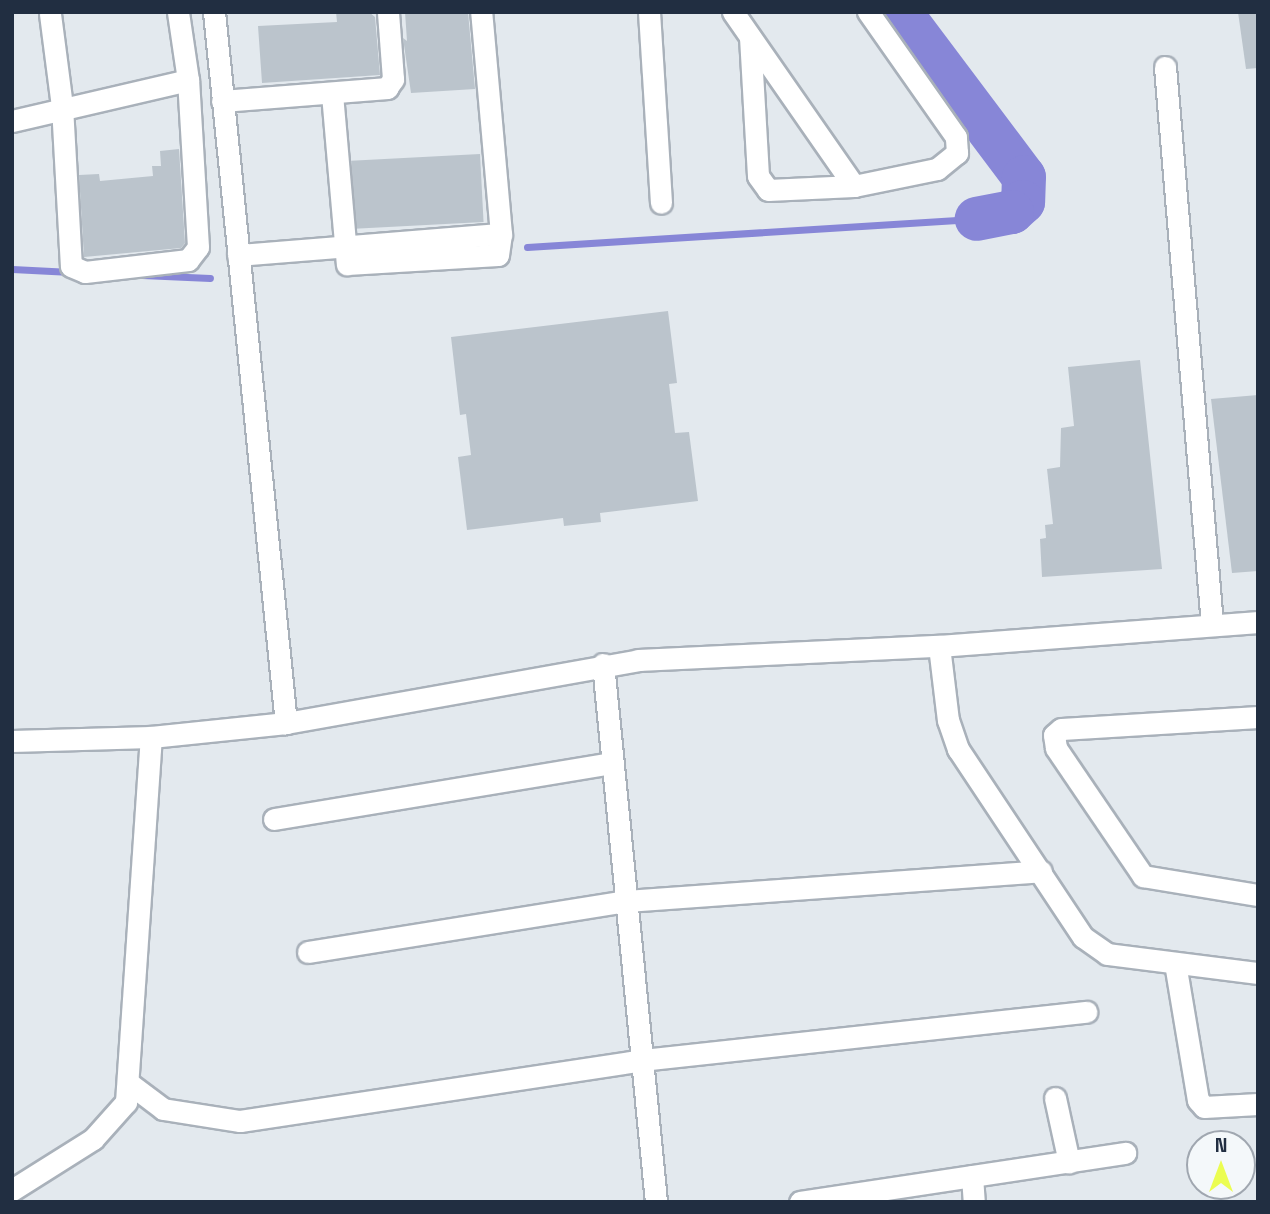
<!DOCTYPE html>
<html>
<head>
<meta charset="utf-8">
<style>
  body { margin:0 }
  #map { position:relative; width:1270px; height:1214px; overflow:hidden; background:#e3e9ee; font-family:"Space Grotesk",sans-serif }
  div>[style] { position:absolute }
  .stream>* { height:7px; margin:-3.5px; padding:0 3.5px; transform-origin:3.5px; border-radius:3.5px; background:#8786d7 }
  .river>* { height:44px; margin:-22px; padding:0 22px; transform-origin:22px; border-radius:22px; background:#8786d7 }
  .building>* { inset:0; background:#bbc4cc; transform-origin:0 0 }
  .roads { filter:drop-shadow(2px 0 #a9b1ba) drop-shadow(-2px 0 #a9b1ba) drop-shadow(0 2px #a9b1ba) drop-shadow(0 -2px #a9b1ba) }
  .street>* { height:21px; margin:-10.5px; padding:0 10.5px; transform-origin:10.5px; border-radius:10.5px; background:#fff }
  span { translate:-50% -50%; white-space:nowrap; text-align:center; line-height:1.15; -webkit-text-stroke:7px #f4f8fa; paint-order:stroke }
  .frame { position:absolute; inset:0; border:14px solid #212e41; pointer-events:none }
  .north { position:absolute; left:1186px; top:1130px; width:70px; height:70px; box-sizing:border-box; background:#f4f8fa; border:2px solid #a0a7b0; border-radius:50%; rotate:0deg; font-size:19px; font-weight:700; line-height:28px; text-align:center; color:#212e41 }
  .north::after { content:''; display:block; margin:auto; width:24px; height:32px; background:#ebfd51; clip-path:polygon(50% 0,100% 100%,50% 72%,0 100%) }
</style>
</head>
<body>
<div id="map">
  <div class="stream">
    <i style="left:527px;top:247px;width:451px;rotate:-3.6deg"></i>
    <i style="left:12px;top:269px;width:59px;rotate:2.9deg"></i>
    <i style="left:142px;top:275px;width:68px;rotate:2.5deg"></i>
  </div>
  <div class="river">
    <i style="left:900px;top:12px;width:206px;rotate:53.1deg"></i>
    <i style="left:1024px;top:177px;width:25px;rotate:92deg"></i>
    <i style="left:1023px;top:202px;width:15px;rotate:138deg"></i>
    <i style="left:1012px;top:212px;width:36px;rotate:169deg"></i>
  </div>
  <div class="building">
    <i style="clip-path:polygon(336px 12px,369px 12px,375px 17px,380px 75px,262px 83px,258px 26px,337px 22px)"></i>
    <i style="clip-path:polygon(405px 12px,468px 12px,475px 89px,411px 93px,403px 38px,407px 41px)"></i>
    <i style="clip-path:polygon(1238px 12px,1258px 12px,1258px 68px,1246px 69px)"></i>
    <i style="clip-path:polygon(179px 149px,185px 243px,181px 248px,84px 257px,79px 175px,99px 174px,100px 181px,153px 176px,152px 166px,161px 166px,160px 151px)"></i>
    <i style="left:480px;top:154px;width:68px;height:129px;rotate:87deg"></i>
    <i style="clip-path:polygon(668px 311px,677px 383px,669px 384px,675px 433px,689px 432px,698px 501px,600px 513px,601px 522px,564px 526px,563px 518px,467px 530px,458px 457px,471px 455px,466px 414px,460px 415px,451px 337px)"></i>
    <i style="clip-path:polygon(1140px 360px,1162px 569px,1042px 577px,1040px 539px,1046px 538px,1045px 525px,1053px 524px,1047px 469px,1060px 467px,1061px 428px,1074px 426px,1068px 367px)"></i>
    <i style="clip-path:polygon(1258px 395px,1258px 571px,1232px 573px,1211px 399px)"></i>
  </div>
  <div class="roads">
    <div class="street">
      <i style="left:214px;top:12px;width:715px;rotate:84.22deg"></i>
      <i style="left:649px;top:12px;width:191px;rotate:86.4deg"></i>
      <i style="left:733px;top:12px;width:212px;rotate:55.2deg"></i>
      <i style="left:50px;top:14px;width:93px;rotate:82.6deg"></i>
      <i style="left:62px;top:106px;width:160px;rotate:86.8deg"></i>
      <i style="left:71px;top:266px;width:15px;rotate:23deg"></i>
      <i style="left:85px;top:272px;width:104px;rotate:-6.6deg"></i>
      <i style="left:188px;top:260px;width:16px;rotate:-52deg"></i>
      <i style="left:198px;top:247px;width:167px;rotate:-93.4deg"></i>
      <i style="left:188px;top:80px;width:69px;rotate:-98.4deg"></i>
      <i style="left:750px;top:37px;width:139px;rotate:86.7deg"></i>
      <i style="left:758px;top:176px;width:17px;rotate:54deg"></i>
      <i style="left:768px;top:190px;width:86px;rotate:-2.7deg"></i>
      <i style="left:854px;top:186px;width:85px;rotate:-11.6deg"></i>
      <i style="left:937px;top:169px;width:26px;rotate:-39deg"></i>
      <i style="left:957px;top:153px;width:16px;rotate:-94deg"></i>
      <i style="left:956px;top:137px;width:153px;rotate:-125.1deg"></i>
      <i style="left:1165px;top:67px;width:559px;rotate:85.18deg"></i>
      <i style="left:332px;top:94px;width:171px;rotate:85deg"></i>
      <i style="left:347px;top:264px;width:151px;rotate:-3.4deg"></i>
      <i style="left:498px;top:255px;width:21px;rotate:-82deg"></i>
      <i style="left:501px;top:234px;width:223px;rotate:-95.1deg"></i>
      <i style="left:222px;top:101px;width:166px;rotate:-4.5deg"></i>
      <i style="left:387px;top:88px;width:11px;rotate:-56deg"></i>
      <i style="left:393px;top:79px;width:67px;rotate:-94.3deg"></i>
      <i style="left:12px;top:121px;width:181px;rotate:-13.1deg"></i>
      <i style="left:238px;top:255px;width:264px;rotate:-4.6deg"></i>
      <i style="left:939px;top:646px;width:75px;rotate:83.1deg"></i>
      <i style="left:948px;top:720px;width:31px;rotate:71deg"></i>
      <i style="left:958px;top:749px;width:226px;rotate:56.4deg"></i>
      <i style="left:1083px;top:937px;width:29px;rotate:35deg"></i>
      <i style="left:1107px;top:954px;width:152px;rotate:7.2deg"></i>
      <i style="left:603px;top:664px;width:541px;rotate:84.37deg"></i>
      <i style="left:1258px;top:717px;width:197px;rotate:176.5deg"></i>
      <i style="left:1061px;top:729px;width:9px;rotate:139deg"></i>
      <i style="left:1054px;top:735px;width:13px;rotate:81deg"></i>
      <i style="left:1056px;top:748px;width:155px;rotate:55.8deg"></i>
      <i style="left:1143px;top:876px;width:117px;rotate:9.4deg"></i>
      <i style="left:12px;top:741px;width:139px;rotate:-1.6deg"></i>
      <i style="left:151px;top:737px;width:136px;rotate:-5.9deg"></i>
      <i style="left:286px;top:723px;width:358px;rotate:-10.1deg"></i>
      <i style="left:638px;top:660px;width:301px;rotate:-2.7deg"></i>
      <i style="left:939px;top:646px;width:320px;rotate:-4.3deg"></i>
      <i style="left:274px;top:819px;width:343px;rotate:-9.4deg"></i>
      <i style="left:308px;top:952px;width:322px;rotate:-9.1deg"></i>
      <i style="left:626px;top:901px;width:416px;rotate:-4.1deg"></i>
      <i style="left:1175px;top:963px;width:139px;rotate:80.5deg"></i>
      <i style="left:1198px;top:1100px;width:9px;rotate:49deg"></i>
      <i style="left:1204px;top:1107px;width:54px;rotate:-3.2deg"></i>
      <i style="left:130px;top:1084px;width:41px;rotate:37.1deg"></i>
      <i style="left:163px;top:1109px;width:78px;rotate:8.9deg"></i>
      <i style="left:240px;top:1121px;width:407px;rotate:-8.6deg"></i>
      <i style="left:642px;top:1060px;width:447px;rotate:-6.2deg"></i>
      <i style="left:1055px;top:1098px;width:66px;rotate:77.7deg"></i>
      <i style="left:972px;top:1176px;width:26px;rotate:86deg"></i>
      <i style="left:12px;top:1190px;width:96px;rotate:-32.2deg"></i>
      <i style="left:93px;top:1139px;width:50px;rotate:-48.3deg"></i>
      <i style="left:126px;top:1102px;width:366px;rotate:-86.1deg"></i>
      <i style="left:800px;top:1202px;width:329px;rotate:-8.6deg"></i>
    </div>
  </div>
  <div class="frame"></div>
  <div class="north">N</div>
</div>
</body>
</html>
